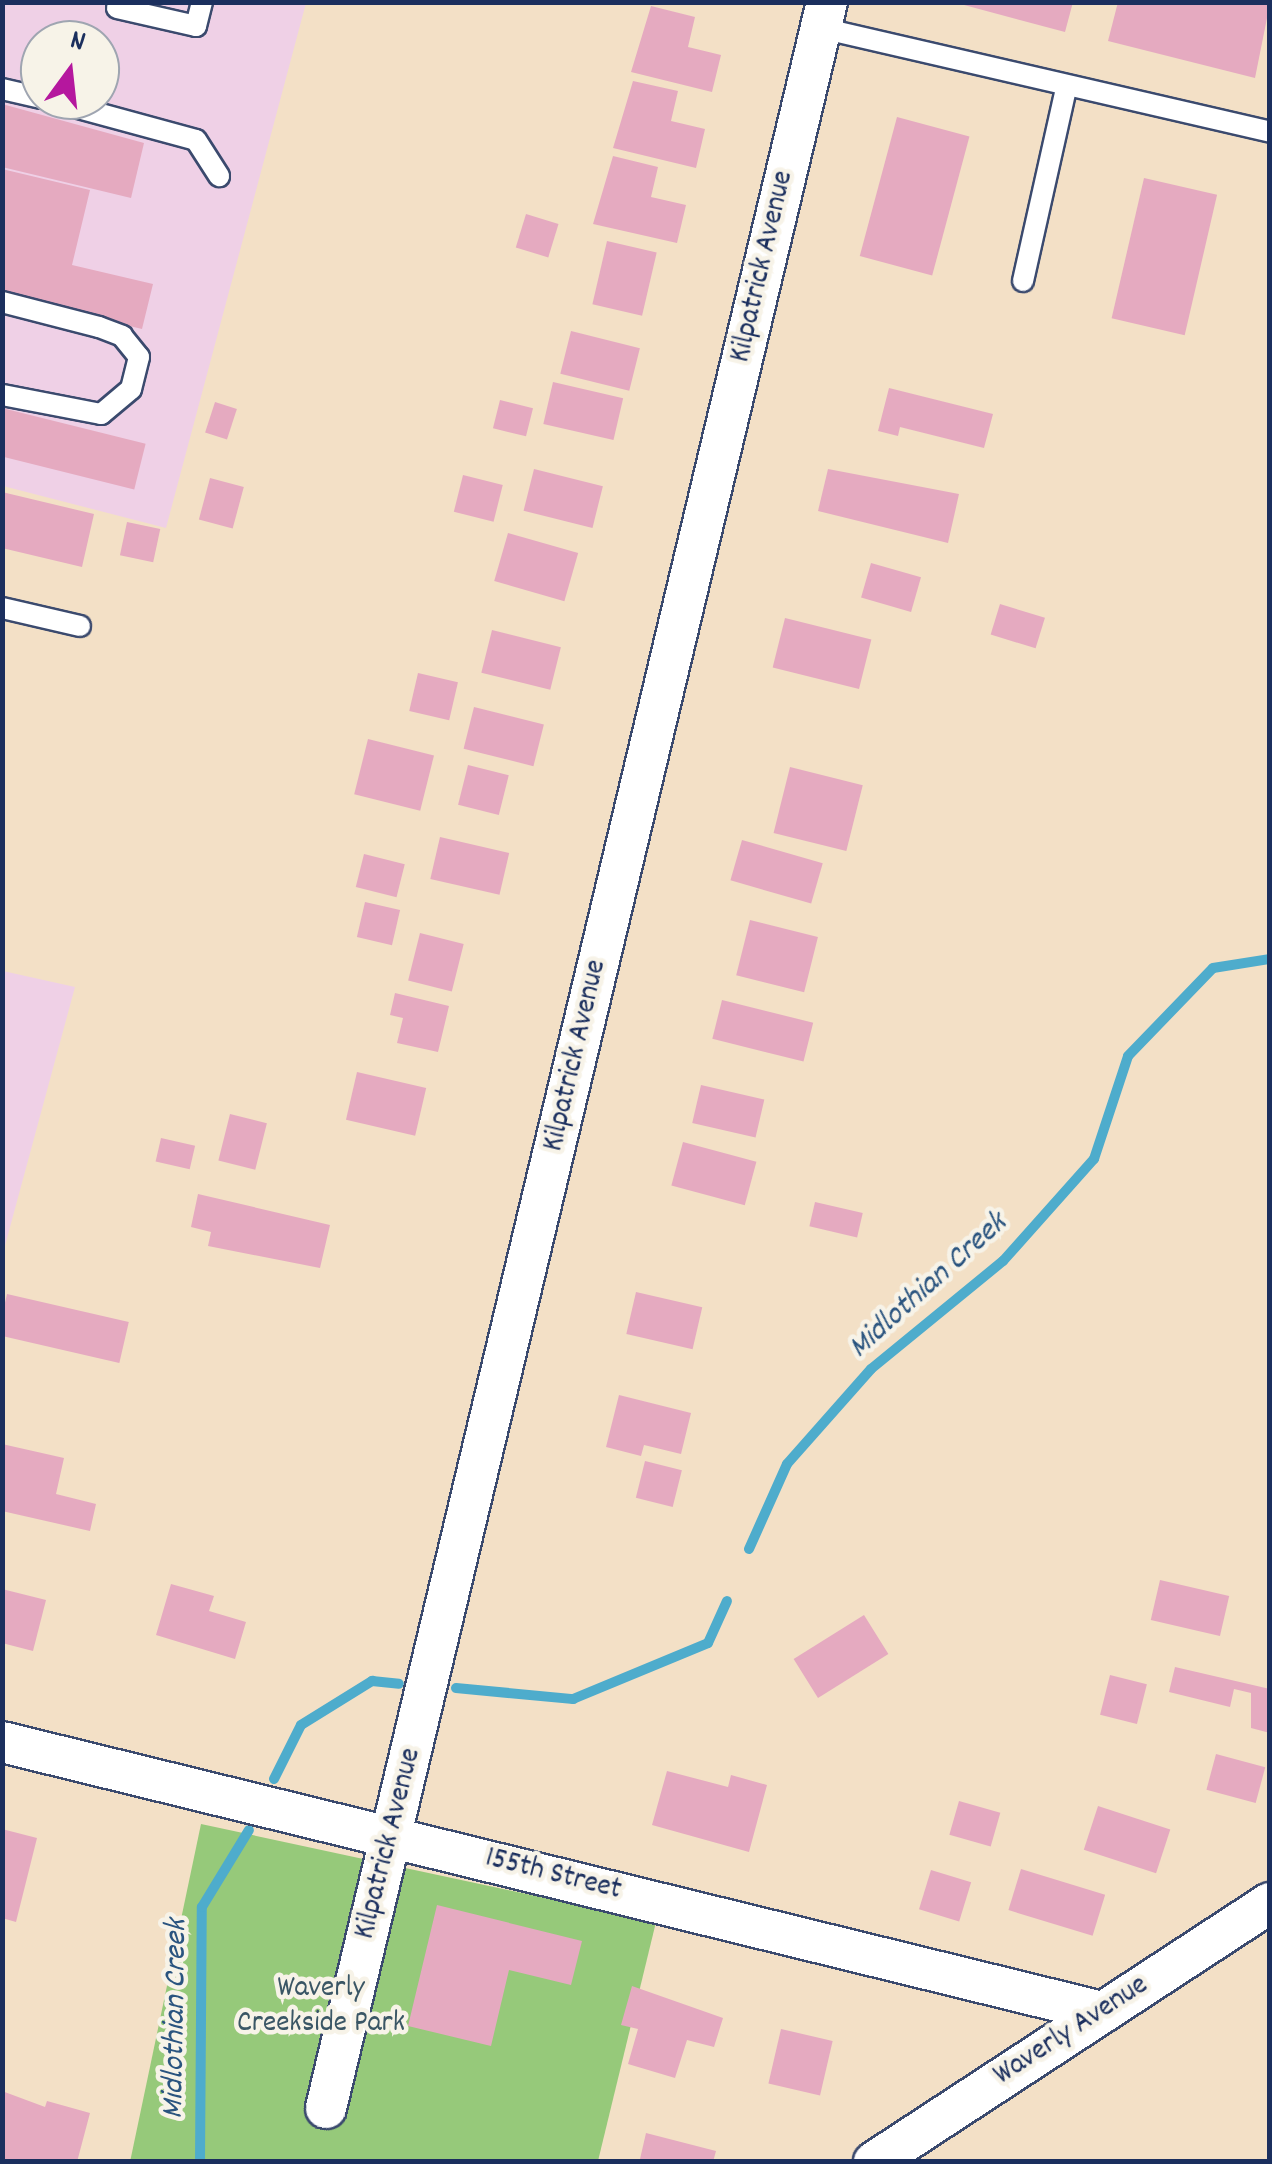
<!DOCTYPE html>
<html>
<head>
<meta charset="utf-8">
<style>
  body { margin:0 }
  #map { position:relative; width:1272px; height:2164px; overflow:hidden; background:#f3e0c6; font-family:Dekko,sans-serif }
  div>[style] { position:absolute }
  .built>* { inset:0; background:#efd0e6 }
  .green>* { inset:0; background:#96c97a }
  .stream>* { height:10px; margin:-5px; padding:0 5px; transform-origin:5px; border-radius:5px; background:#4eaccc }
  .building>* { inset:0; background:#e5aac0; transform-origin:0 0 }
  .roads { filter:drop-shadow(2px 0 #3b4a6e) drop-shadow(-2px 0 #3b4a6e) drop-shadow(0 2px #3b4a6e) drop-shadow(0 -2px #3b4a6e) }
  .service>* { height:20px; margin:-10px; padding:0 10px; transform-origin:10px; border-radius:10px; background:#fff }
  .minor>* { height:40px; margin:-20px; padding:0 20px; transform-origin:20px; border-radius:20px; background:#fff }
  span { translate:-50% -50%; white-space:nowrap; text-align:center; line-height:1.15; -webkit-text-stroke:9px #f7f3e8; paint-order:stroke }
  .street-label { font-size:30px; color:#1b2f5e }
  .park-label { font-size:30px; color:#3a5665 }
  .water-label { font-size:32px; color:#2a547f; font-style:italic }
  .frame { position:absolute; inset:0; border:5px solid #1b2f5e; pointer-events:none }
  .north { position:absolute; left:20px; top:20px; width:100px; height:100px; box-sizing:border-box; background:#f7f3e8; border:2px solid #9fa5b1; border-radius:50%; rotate:15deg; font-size:28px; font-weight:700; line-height:40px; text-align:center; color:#1b2f5e }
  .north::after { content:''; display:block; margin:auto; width:35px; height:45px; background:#b5179e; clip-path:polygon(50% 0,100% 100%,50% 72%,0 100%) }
</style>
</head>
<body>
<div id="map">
  <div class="built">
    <i style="clip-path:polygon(evenodd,2px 3px,306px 3px,166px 528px,3px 486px,2px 3px,40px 40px,100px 40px,100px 100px,40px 100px,40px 40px)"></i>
    <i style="clip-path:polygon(3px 971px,75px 987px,3px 1253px,2px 971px)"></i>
  </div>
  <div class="green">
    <i style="clip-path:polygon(201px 1824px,656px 1922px,598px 2161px,130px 2162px)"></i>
  </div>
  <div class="stream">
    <i style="left:749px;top:1549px;width:93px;rotate:-65.9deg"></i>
    <i style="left:787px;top:1464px;width:127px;rotate:-48.5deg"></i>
    <i style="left:871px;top:1369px;width:171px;rotate:-39.3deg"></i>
    <i style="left:1003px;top:1261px;width:137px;rotate:-48.3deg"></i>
    <i style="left:1094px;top:1159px;width:108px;rotate:-71.7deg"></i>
    <i style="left:1128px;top:1056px;width:122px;rotate:-46deg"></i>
    <i style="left:1213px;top:968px;width:58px;rotate:-9deg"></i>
    <i style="left:456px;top:1688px;width:118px;rotate:5.4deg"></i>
    <i style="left:573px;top:1699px;width:146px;rotate:-22.5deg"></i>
    <i style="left:708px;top:1643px;width:46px;rotate:-65.7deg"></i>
    <i style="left:274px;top:1779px;width:60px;rotate:-63.4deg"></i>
    <i style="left:301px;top:1725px;width:84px;rotate:-31.8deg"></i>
    <i style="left:372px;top:1681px;width:27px;rotate:6deg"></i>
    <i style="left:200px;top:2162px;width:255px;rotate:-89.6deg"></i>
    <i style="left:202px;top:1907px;width:90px;rotate:-58.6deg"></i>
  </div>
  <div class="building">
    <i style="clip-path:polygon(953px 2px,1073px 2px,1065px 32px)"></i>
    <i style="clip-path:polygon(1118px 2px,1270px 3px,1255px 78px,1108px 41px)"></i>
    <i style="clip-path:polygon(651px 6px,695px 17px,688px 47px,721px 55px,712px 92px,631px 72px)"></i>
    <i style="clip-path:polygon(633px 81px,678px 91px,671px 121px,705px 129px,696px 168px,613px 148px)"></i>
    <i style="clip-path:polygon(2px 104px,144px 143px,131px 198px,2px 167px)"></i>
    <i style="left:897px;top:117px;width:75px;height:144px;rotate:15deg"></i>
    <i style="clip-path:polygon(613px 156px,658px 167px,651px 197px,686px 205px,677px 243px,593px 224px)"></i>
    <i style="clip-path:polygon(2px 169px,90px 190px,72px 265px,153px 284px,142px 329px,2px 295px)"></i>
    <i style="left:1144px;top:178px;width:75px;height:144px;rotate:13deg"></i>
    <i style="left:526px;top:214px;width:34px;height:35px;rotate:17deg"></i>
    <i style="left:607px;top:241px;width:51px;height:65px;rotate:13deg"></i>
    <i style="left:571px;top:331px;width:71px;height:44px;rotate:14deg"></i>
    <i style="left:553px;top:382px;width:72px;height:43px;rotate:13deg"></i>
    <i style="clip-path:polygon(889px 388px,993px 414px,984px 448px,900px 427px,898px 436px,878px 431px)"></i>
    <i style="left:500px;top:400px;width:34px;height:29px;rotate:14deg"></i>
    <i style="left:215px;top:402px;width:23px;height:32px;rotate:18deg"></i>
    <i style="left:2px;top:408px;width:148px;height:47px;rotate:14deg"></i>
    <i style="left:534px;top:469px;width:71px;height:43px;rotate:14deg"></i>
    <i style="clip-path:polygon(828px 469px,959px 494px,948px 543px,818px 511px)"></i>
    <i style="left:463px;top:475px;width:41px;height:38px;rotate:14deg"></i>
    <i style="left:210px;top:478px;width:35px;height:43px;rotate:15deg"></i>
    <i style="clip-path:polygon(2px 492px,94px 514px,82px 567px,2px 548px)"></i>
    <i style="left:127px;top:522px;width:34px;height:34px;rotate:12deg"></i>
    <i style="left:508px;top:533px;width:73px;height:50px;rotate:16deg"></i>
    <i style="left:871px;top:563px;width:52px;height:36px;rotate:16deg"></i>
    <i style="left:1000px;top:604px;width:47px;height:32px;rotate:17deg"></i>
    <i style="left:785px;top:618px;width:89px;height:51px;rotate:14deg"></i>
    <i style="left:492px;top:630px;width:71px;height:44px;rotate:14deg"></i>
    <i style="left:418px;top:673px;width:41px;height:39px;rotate:13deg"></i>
    <i style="left:474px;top:707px;width:72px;height:43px;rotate:14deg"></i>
    <i style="left:368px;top:739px;width:68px;height:57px;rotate:14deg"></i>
    <i style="left:468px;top:765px;width:42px;height:41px;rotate:14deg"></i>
    <i style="left:790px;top:767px;width:75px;height:68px;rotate:14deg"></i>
    <i style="left:440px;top:837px;width:71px;height:43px;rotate:13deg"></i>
    <i style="left:742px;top:840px;width:84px;height:42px;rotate:16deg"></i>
    <i style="left:364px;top:854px;width:42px;height:34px;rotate:14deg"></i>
    <i style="left:365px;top:902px;width:36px;height:36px;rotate:13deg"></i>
    <i style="left:750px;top:920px;width:70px;height:57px;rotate:14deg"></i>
    <i style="left:420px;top:933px;width:45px;height:49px;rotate:14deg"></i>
    <i style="clip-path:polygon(395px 993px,449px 1006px,438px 1052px,397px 1043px,403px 1018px,390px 1015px)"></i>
    <i style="left:722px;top:1000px;width:94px;height:40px;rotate:14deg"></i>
    <i style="left:357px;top:1072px;width:71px;height:49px;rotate:13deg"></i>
    <i style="left:701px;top:1085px;width:65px;height:39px;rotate:13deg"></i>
    <i style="left:230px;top:1114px;width:38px;height:48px;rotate:14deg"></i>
    <i style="left:161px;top:1138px;width:35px;height:24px;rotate:13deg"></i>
    <i style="left:683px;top:1142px;width:76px;height:45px;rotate:15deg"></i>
    <i style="clip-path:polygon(198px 1194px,330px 1225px,320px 1268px,208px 1246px,211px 1232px,191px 1227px)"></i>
    <i style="left:815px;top:1202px;width:49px;height:25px;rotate:13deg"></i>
    <i style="left:636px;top:1292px;width:68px;height:43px;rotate:13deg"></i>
    <i style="left:7px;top:1294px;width:125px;height:42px;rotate:13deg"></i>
    <i style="clip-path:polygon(619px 1395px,691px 1413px,681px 1454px,644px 1445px,641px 1456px,606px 1447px)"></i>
    <i style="clip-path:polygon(2px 1444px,64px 1458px,56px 1494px,96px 1504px,90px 1531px,2px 1511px)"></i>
    <i style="left:645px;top:1461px;width:38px;height:38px;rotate:14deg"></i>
    <i style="left:1160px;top:1580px;width:71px;height:41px;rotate:13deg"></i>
    <i style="clip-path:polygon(171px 1584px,214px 1596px,209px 1611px,246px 1622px,235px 1659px,156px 1635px)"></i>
    <i style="clip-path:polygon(2px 1589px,46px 1600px,33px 1651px,2px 1643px)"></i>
    <i style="left:864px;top:1615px;width:46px;height:83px;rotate:58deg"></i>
    <i style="clip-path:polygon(1175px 1667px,1270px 1689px,1270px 1733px,1251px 1728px,1251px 1693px,1234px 1689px,1230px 1707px,1169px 1692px)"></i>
    <i style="left:1110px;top:1675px;width:38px;height:41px;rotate:14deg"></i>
    <i style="left:1216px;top:1754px;width:51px;height:37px;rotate:15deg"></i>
    <i style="clip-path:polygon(667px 1771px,728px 1787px,731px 1775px,767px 1785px,749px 1852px,652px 1825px)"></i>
    <i style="left:959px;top:1801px;width:43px;height:35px;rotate:16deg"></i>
    <i style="left:1098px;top:1806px;width:76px;height:46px;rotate:18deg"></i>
    <i style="clip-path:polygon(2px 1829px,37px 1838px,16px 1922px,2px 1918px)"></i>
    <i style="left:1021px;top:1869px;width:88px;height:43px;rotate:17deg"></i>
    <i style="left:931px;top:1870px;width:42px;height:41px;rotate:17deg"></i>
    <i style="clip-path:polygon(437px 1905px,582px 1941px,571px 1985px,509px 1970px,491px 2046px,408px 2026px)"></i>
    <i style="clip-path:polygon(632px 1986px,723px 2018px,714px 2047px,687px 2040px,675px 2078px,628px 2064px,638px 2029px,621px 2025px)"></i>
    <i style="left:781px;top:2029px;width:53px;height:56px;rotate:13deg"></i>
    <i style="clip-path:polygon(2px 2091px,45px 2107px,47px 2101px,90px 2113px,77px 2162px,2px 2162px)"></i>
    <i style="clip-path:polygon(646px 2133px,716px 2151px,713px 2162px,640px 2159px)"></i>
  </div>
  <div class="roads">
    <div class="service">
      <i style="left:117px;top:8px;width:81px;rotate:12.8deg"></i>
      <i style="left:196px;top:26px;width:25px;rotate:-76deg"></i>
      <i style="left:821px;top:28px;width:461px;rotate:13deg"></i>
      <i style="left:2px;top:89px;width:39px;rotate:13deg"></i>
      <i style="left:49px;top:100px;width:152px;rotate:15.2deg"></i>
      <i style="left:196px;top:140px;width:43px;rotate:57.4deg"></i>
      <i style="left:1023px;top:281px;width:198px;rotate:-77.4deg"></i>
      <i style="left:2px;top:302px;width:100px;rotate:14.5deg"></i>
      <i style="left:99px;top:327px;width:25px;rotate:21deg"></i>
      <i style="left:122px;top:336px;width:27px;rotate:51deg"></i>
      <i style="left:139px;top:357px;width:33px;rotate:104deg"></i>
      <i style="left:131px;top:389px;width:39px;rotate:140deg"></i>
      <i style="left:101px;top:414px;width:101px;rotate:-169.1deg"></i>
      <i style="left:2px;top:608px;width:80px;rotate:13deg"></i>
    </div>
    <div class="minor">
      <i style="left:2px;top:1742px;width:1133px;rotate:13.79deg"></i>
      <i style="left:326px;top:2108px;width:2165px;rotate:-76.62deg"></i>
      <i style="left:874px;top:2162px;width:473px;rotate:-33.2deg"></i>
    </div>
  </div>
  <div class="street-label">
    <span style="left:764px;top:267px;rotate:-77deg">Kilpatrick Avenue</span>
    <span style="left:577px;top:1056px;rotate:-77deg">Kilpatrick Avenue</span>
    <span style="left:390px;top:1844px;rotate:-76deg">Kilpatrick Avenue</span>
    <span style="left:553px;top:1876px;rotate:14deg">155th Street</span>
    <span style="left:1072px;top:2032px;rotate:-33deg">Waverly Avenue</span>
  </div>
  <div class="park-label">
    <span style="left:321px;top:2007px">Waverly<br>Creekside Park</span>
  </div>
  <div class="water-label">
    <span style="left:929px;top:1287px;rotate:-42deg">Midlothian Creek</span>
    <span style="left:177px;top:2019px;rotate:-89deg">Midlothian Creek</span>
  </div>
  <div class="frame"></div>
  <div class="north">N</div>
</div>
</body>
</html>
